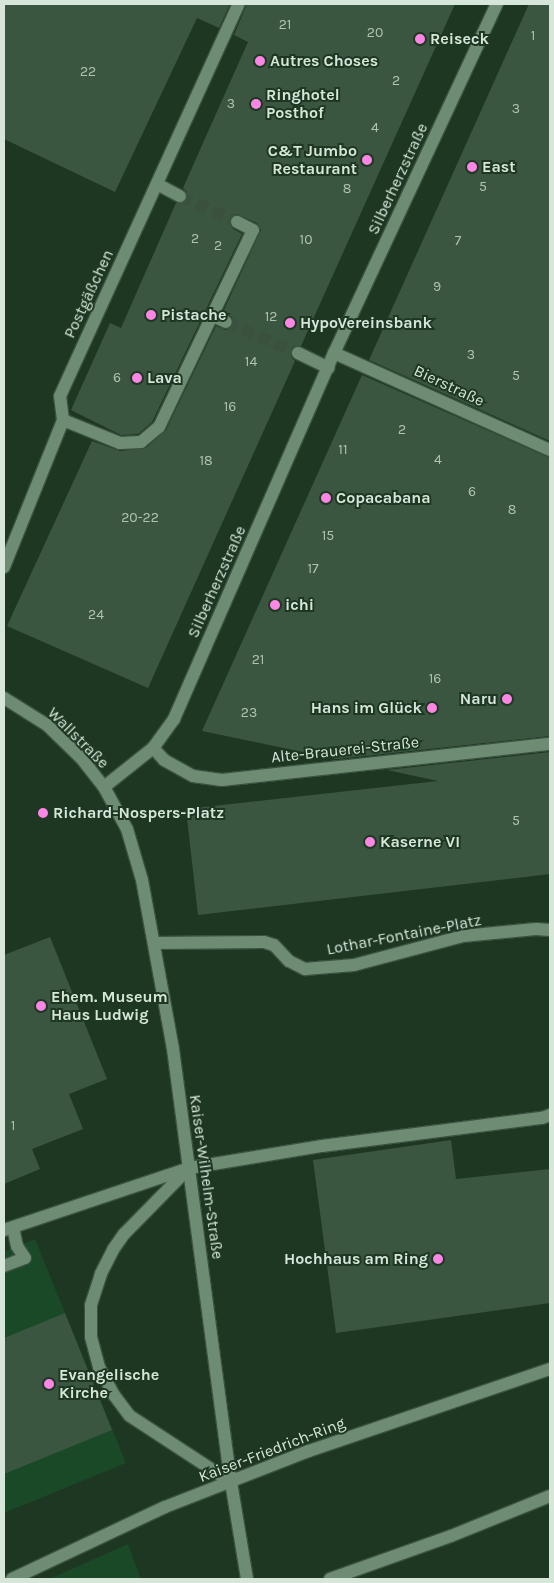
<!DOCTYPE html>
<html>
<head>
<meta charset="utf-8">
<style>
  body { margin:0 }
  #map { position:relative; width:554px; height:1583px; overflow:hidden; background:#1d3723; font-family:Karla,sans-serif }
  div>[style] { position:absolute }
  .green>* { inset:0; background:#194926 }
  .building>* { inset:0; background:#3b5640 }
  .minor-tunnel>* { height:12px; margin-top:-6px; transform-origin:0; background:repeating-linear-gradient(90deg,#39513e 0 12px,transparent 0 18px) }
  .roads { filter:drop-shadow(1px 0 #3b5241) drop-shadow(-1px 0 #3b5241) drop-shadow(0 1px #3b5241) drop-shadow(0 -1px #3b5241) }
  .minor>* { height:12px; margin:-6px; padding:0 6px; transform-origin:6px; border-radius:6px; background:#6e8c73 }
  .dots>* { width:14px; height:14px; translate:-50% -50%; box-sizing:border-box; border:2px solid #1d3723; border-radius:50% }
  span { translate:-50% -50%; white-space:nowrap; text-align:center; line-height:1.15; -webkit-text-stroke:4px #1d3723; paint-order:stroke }
  .number-label { font-size:14px; color:#afc2b3 }
  .number-label span { -webkit-text-stroke-width:0 }
  .poi-label { font-size:16px; color:#d6e6d9; font-weight:700 }
  .left { translate:0 -50%; text-align:left }
  .right { translate:-100% -50%; text-align:right }
  .street-label { font-size:16px; color:#d6e6d9 }
  .frame { position:absolute; inset:0; border:5px solid #d6e6d9; pointer-events:none }
</style>
</head>
<body>
<div id="map">
  <div class="green">
    <i style="clip-path:polygon(35px 1239px,126px 1463px,4px 1513px,4px 1252px)"></i>
    <i style="clip-path:polygon(128px 1544px,141px 1579px,49px 1579px)"></i>
  </div>
  <div class="building">
    <i style="clip-path:polygon(4px 4px,230px 4px,219px 28px,197px 18px,115px 192px,4px 139px)"></i>
    <i style="clip-path:polygon(247px 4px,455px 4px,301px 346px,294px 346px,291px 350px,291px 357px,295px 361px,148px 688px,7px 626px,92px 441px,120px 451px,146px 448px,166px 430px,216px 326px,226px 330px,234px 325px,232px 317px,223px 312px,261px 230px,257px 223px,237px 214px,232px 216px,229px 223px,233px 229px,242px 234px,152px 422px,138px 434px,121px 435px,71px 410px,110px 323px,121px 328px,176px 203px,184px 203px,187px 199px,187px 192px,183px 188px,248px 42px,234px 35px)"></i>
    <i style="clip-path:polygon(529px 4px,550px 4px,550px 441px,369px 360px)"></i>
    <i style="clip-path:polygon(362px 375px,550px 458px,550px 736px,336px 759px,202px 731px)"></i>
    <i style="clip-path:polygon(550px 752px,550px 874px,198px 915px,186px 809px,438px 781px,387px 770px)"></i>
    <i style="clip-path:polygon(50px 937px,107px 1079px,69px 1094px,83px 1129px,32px 1149px,40px 1169px,4px 1184px,4px 955px)"></i>
    <i style="clip-path:polygon(451px 1140px,456px 1179px,550px 1169px,550px 1303px,336px 1333px,313px 1160px)"></i>
    <i style="clip-path:polygon(65px 1313px,112px 1430px,4px 1474px,4px 1338px)"></i>
  </div>
  <div class="minor-tunnel">
    <i style="left:180px;top:196px;width:63px;rotate:24.5deg"></i>
    <i style="left:226px;top:322px;width:78px;rotate:23.3deg"></i>
  </div>
  <div class="roads">
    <div class="minor">
      <i style="left:157px;top:184px;width:26px;rotate:28deg"></i>
      <i style="left:213px;top:316px;width:14px;rotate:25deg"></i>
      <i style="left:298px;top:353px;width:34px;rotate:26deg"></i>
      <i style="left:334px;top:353px;width:237px;rotate:24.2deg"></i>
      <i style="left:63px;top:420px;width:61px;rotate:22deg"></i>
      <i style="left:120px;top:443px;width:21px;rotate:-3deg"></i>
      <i style="left:141px;top:442px;width:23px;rotate:-40deg"></i>
      <i style="left:159px;top:427px;width:218px;rotate:-64.5deg"></i>
      <i style="left:253px;top:230px;width:18px;rotate:-153deg"></i>
      <i style="left:4px;top:567px;width:158px;rotate:-68.1deg"></i>
      <i style="left:63px;top:420px;width:24px;rotate:-97deg"></i>
      <i style="left:60px;top:396px;width:431px;rotate:-65.5deg"></i>
      <i style="left:4px;top:698px;width:51px;rotate:32.1deg"></i>
      <i style="left:47px;top:725px;width:49px;rotate:44.2deg"></i>
      <i style="left:82px;top:759px;width:36px;rotate:52deg"></i>
      <i style="left:104px;top:787px;width:48px;rotate:61.3deg"></i>
      <i style="left:127px;top:829px;width:53px;rotate:73.6deg"></i>
      <i style="left:142px;top:880px;width:172px;rotate:79.6deg"></i>
      <i style="left:173px;top:1049px;width:437px;rotate:82.4deg"></i>
      <i style="left:231px;top:1482px;width:98px;rotate:80.6deg"></i>
      <i style="left:153px;top:748px;width:16px;rotate:47deg"></i>
      <i style="left:164px;top:760px;width:33px;rotate:29deg"></i>
      <i style="left:193px;top:776px;width:29px;rotate:8deg"></i>
      <i style="left:222px;top:780px;width:330px;rotate:-6.3deg"></i>
      <i style="left:104px;top:787px;width:63px;rotate:-38.5deg"></i>
      <i style="left:153px;top:748px;width:36px;rotate:-54deg"></i>
      <i style="left:174px;top:719px;width:399px;rotate:-66.4deg"></i>
      <i style="left:334px;top:353px;width:385px;rotate:-65deg"></i>
      <i style="left:154px;top:943px;width:110px;rotate:-0.5deg"></i>
      <i style="left:264px;top:942px;width:10px;rotate:17deg"></i>
      <i style="left:274px;top:945px;width:22px;rotate:47deg"></i>
      <i style="left:289px;top:961px;width:18px;rotate:27deg"></i>
      <i style="left:305px;top:969px;width:49px;rotate:-4.7deg"></i>
      <i style="left:354px;top:965px;width:113px;rotate:-14.9deg"></i>
      <i style="left:463px;top:936px;width:73px;rotate:-5.5deg"></i>
      <i style="left:536px;top:929px;width:14px;rotate:4deg"></i>
      <i style="left:186px;top:1171px;width:88px;rotate:134.5deg"></i>
      <i style="left:124px;top:1234px;width:19px;rotate:125deg"></i>
      <i style="left:113px;top:1250px;width:27px;rotate:117deg"></i>
      <i style="left:101px;top:1274px;width:33px;rotate:108deg"></i>
      <i style="left:91px;top:1305px;width:32px;rotate:90deg"></i>
      <i style="left:91px;top:1337px;width:31px;rotate:75deg"></i>
      <i style="left:99px;top:1367px;width:32px;rotate:62deg"></i>
      <i style="left:114px;top:1395px;width:26px;rotate:53deg"></i>
      <i style="left:130px;top:1416px;width:121px;rotate:33.2deg"></i>
      <i style="left:4px;top:1230px;width:195px;rotate:-18.5deg"></i>
      <i style="left:189px;top:1168px;width:135px;rotate:-9.4deg"></i>
      <i style="left:322px;top:1146px;width:222px;rotate:-7.3deg"></i>
      <i style="left:542px;top:1118px;width:9px;rotate:-21deg"></i>
      <i style="left:4px;top:1266px;width:22px;rotate:-21deg"></i>
      <i style="left:25px;top:1258px;width:14px;rotate:-124deg"></i>
      <i style="left:17px;top:1246px;width:19px;rotate:-102deg"></i>
      <i style="left:12px;top:1579px;width:169px;rotate:-25.2deg"></i>
      <i style="left:165px;top:1507px;width:155px;rotate:-21.3deg"></i>
      <i style="left:309px;top:1451px;width:255px;rotate:-18.8deg"></i>
      <i style="left:330px;top:1579px;width:128px;rotate:-19.6deg"></i>
      <i style="left:451px;top:1536px;width:107px;rotate:-22deg"></i>
    </div>
  </div>
  <div class="dots">
    <i style="left:420px;top:39px;background:#fc86e3"></i>
    <i style="left:260px;top:61px;background:#fc86e3"></i>
    <i style="left:256px;top:104px;background:#fc86e3"></i>
    <i style="left:367px;top:160px;background:#fc86e3"></i>
    <i style="left:472px;top:167px;background:#fc86e3"></i>
    <i style="left:151px;top:315px;background:#fc86e3"></i>
    <i style="left:290px;top:323px;background:#fc86e3"></i>
    <i style="left:137px;top:378px;background:#fc86e3"></i>
    <i style="left:326px;top:498px;background:#fc86e3"></i>
    <i style="left:275px;top:605px;background:#fc86e3"></i>
    <i style="left:507px;top:699px;background:#fc86e3"></i>
    <i style="left:432px;top:708px;background:#fc86e3"></i>
    <i style="left:43px;top:813px;background:#fc86e3"></i>
    <i style="left:370px;top:842px;background:#fc86e3"></i>
    <i style="left:41px;top:1006px;background:#fc86e3"></i>
    <i style="left:438px;top:1259px;background:#fc86e3"></i>
    <i style="left:49px;top:1384px;background:#fc86e3"></i>
  </div>
  <div class="number-label">
    <span style="left:285px;top:25px">21</span>
    <span style="left:375px;top:33px">20</span>
    <span style="left:533px;top:36px">1</span>
    <span style="left:88px;top:72px">22</span>
    <span style="left:396px;top:81px">2</span>
    <span style="left:231px;top:104px">3</span>
    <span style="left:516px;top:109px">3</span>
    <span style="left:375px;top:128px">4</span>
    <span style="left:483px;top:187px">5</span>
    <span style="left:347px;top:189px">8</span>
    <span style="left:195px;top:239px">2</span>
    <span style="left:306px;top:240px">10</span>
    <span style="left:458px;top:241px">7</span>
    <span style="left:218px;top:246px">2</span>
    <span style="left:437px;top:287px">9</span>
    <span style="left:271px;top:317px">12</span>
    <span style="left:471px;top:355px">3</span>
    <span style="left:251px;top:362px">14</span>
    <span style="left:516px;top:376px">5</span>
    <span style="left:117px;top:378px">6</span>
    <span style="left:230px;top:407px">16</span>
    <span style="left:402px;top:430px">2</span>
    <span style="left:343px;top:450px">11</span>
    <span style="left:438px;top:460px">4</span>
    <span style="left:206px;top:461px">18</span>
    <span style="left:472px;top:492px">6</span>
    <span style="left:512px;top:510px">8</span>
    <span style="left:140px;top:518px">20-22</span>
    <span style="left:328px;top:536px">15</span>
    <span style="left:313px;top:569px">17</span>
    <span style="left:96px;top:615px">24</span>
    <span style="left:258px;top:660px">21</span>
    <span style="left:435px;top:679px">16</span>
    <span style="left:249px;top:713px">23</span>
    <span style="left:516px;top:821px">5</span>
    <span style="left:13px;top:1126px">1</span>
  </div>
  <div class="poi-label">
    <span class="left" style="left:430px;top:39px">Reiseck</span>
    <span class="left" style="left:270px;top:61px">Autres Choses</span>
    <span class="left" style="left:266px;top:104px">Ringhotel<br>Posthof</span>
    <span class="right" style="left:357px;top:160px">C&amp;T Jumbo<br>Restaurant</span>
    <span class="left" style="left:482px;top:167px">East</span>
    <span class="left" style="left:161px;top:315px">Pistache</span>
    <span class="left" style="left:300px;top:323px">HypoVereinsbank</span>
    <span class="left" style="left:147px;top:378px">Lava</span>
    <span class="left" style="left:336px;top:498px">Copacabana</span>
    <span class="left" style="left:285px;top:605px">ichi</span>
    <span class="right" style="left:497px;top:699px">Naru</span>
    <span class="right" style="left:422px;top:708px">Hans im Glück</span>
    <span class="left" style="left:53px;top:813px">Richard-Nospers-Platz</span>
    <span class="left" style="left:380px;top:842px">Kaserne VI</span>
    <span class="left" style="left:51px;top:1006px">Ehem. Museum<br>Haus Ludwig</span>
    <span class="right" style="left:428px;top:1259px">Hochhaus am Ring</span>
    <span class="left" style="left:59px;top:1384px">Evangelische<br>Kirche</span>
  </div>
  <div class="street-label">
    <span style="left:398px;top:179px;rotate:-65deg">Silberherzstraße</span>
    <span style="left:89px;top:294px;rotate:-65deg">Postgäßchen</span>
    <span style="left:449px;top:386px;rotate:25deg">Bierstraße</span>
    <span style="left:217px;top:582px;rotate:-66deg">Silberherzstraße</span>
    <span style="left:78px;top:738px;rotate:45deg">Wallstraße</span>
    <span style="left:345px;top:750px;rotate:-6deg">Alte-Brauerei-Straße</span>
    <span style="left:404px;top:935px;rotate:-11deg">Lothar-Fontaine-Platz</span>
    <span style="left:206px;top:1177px;rotate:82deg">Kaiser-Wilhelm-Straße</span>
    <span style="left:272px;top:1450px;rotate:-21deg">Kaiser-Friedrich-Ring</span>
  </div>
  <div class="frame"></div>
</div>
</body>
</html>
